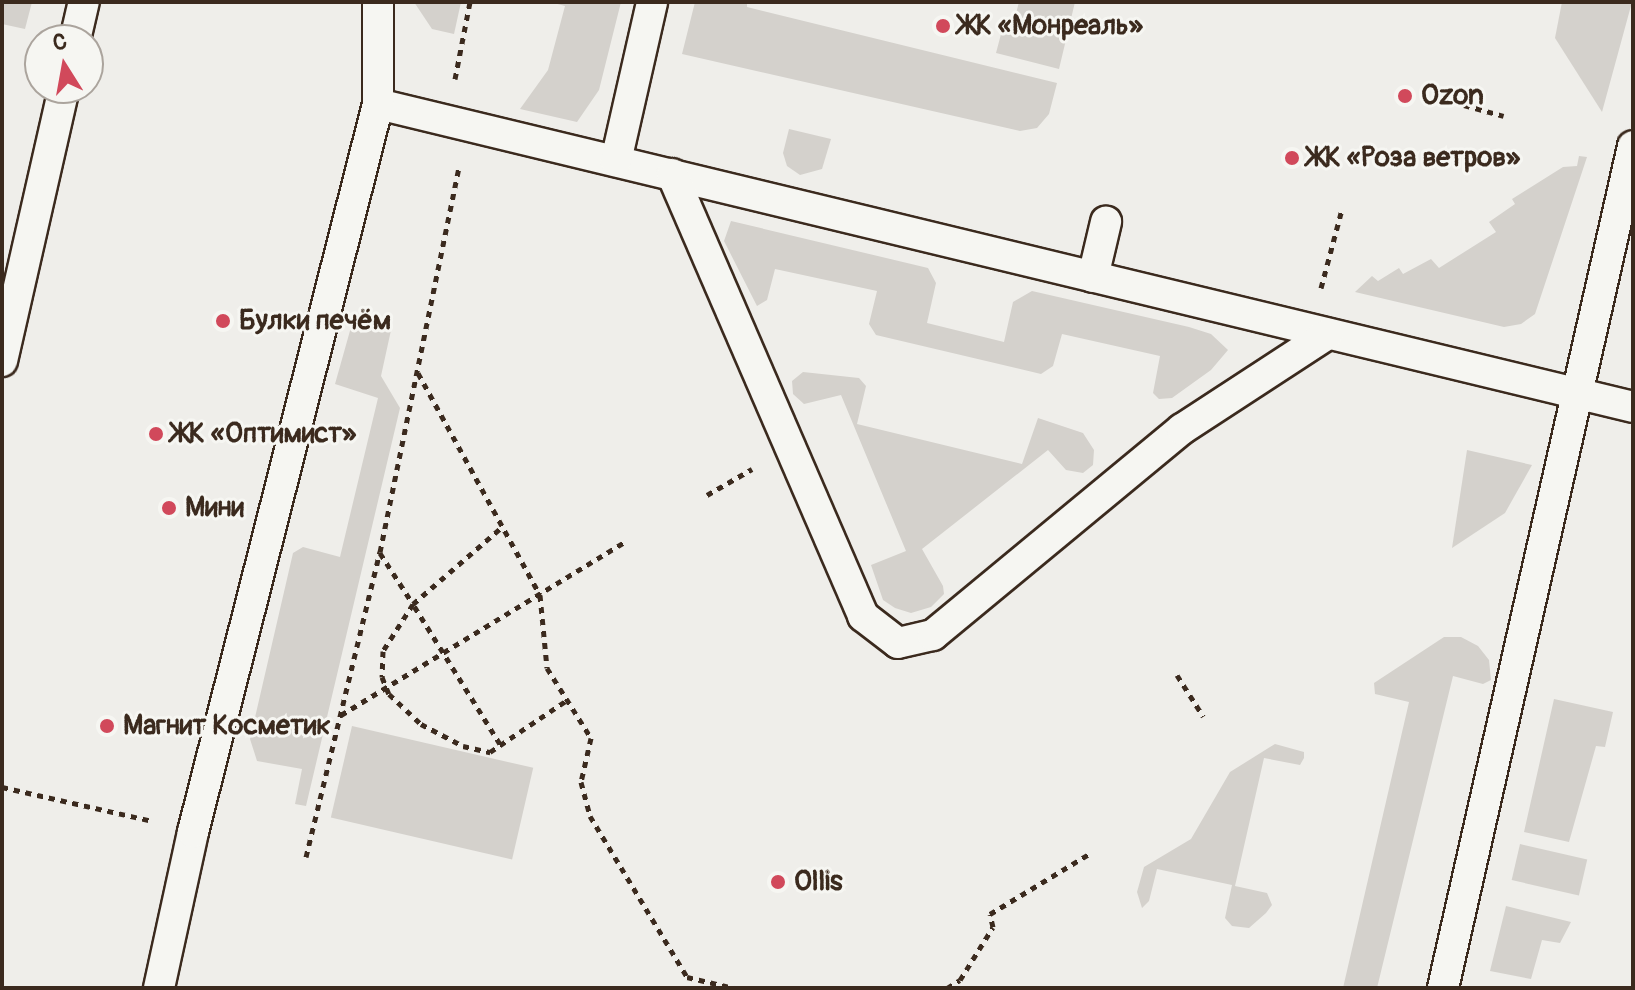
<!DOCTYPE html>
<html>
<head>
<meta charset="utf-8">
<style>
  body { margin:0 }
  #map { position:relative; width:1635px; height:990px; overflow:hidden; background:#efeeea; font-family:Pangolin,sans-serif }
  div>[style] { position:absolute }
  .green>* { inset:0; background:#d4d1cc; transform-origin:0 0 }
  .path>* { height:5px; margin-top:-2.5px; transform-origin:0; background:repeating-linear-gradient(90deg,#3b2a1e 0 6px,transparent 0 12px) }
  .roads { filter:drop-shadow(2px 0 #3b2a1e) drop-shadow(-2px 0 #3b2a1e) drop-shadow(0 2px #3b2a1e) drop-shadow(0 -2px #3b2a1e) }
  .service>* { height:30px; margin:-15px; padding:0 15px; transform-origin:15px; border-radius:15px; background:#f6f6f2 }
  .dots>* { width:22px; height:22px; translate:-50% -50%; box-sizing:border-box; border:4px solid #f6f6f2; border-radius:50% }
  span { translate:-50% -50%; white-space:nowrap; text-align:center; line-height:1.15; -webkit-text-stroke:6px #f6f6f2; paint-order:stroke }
  .poi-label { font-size:28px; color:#3b2a1e; font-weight:700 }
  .left { translate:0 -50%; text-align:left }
  .frame { position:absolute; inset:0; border:4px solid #3b2a1e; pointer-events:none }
  .north { position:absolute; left:24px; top:24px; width:80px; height:80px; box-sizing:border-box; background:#f6f6f2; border:2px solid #aba49d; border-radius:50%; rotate:349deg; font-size:22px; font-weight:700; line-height:32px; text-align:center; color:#3b2a1e }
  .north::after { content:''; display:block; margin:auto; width:28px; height:36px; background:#d1495b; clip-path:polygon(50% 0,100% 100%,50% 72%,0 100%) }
</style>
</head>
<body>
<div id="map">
  <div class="green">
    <i style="clip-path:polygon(2px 2px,32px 2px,25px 29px,2px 24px)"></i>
    <i style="clip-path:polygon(414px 2px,461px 2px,454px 34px,432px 29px)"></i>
    <i style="clip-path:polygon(550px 2px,621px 2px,599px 90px,577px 122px,520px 109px,548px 70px,565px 6px)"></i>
    <i style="clip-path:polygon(695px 2px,747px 2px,747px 7px,1057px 83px,1049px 114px,1037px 128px,1020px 131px,682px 54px)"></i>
    <i style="clip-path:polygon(1019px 2px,1075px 2px,1059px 69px,996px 53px,1005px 19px,1014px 21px)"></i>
    <i style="clip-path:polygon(1562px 2px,1632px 2px,1602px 112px,1555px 38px)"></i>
    <i style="clip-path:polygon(789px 129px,831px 139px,822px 169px,800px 175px,787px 166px,783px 153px)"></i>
    <i style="clip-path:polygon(1579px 156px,1587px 157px,1535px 314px,1521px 324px,1504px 327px,1355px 292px,1372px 276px,1378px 281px,1399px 268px,1403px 274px,1431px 259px,1439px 268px,1496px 232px,1489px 222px,1515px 204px,1512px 199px,1563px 167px,1577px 166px)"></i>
    <i style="clip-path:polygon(731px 221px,928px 268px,936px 283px,927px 323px,1004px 342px,1013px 302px,1032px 291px,1189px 327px,1211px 334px,1228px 350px,1211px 370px,1172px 398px,1159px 399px,1153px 393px,1160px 356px,1062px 334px,1053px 366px,1041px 374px,876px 335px,869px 324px,877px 291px,775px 269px,767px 300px,757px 306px,724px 241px)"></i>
    <i style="clip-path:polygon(355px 313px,393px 321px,381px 376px,400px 408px,306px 806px,295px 804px,302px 769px,257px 761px,250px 739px,293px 553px,303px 547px,340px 557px,378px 398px,335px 384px)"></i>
    <i style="clip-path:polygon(803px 372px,859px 378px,866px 386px,857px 424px,1022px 464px,1038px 418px,1083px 433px,1094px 450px,1093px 465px,1083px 473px,1066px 470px,1048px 450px,922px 549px,943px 586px,944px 594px,931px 607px,911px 613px,895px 608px,883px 600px,871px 565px,906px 551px,841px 395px,804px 404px,793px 394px,792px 381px)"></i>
    <i style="clip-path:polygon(1467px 450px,1532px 465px,1505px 513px,1452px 548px)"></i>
    <i style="clip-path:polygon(1444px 637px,1461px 637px,1478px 646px,1489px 660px,1491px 680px,1483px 684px,1453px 676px,1377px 988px,1343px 988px,1409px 702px,1375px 694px,1374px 683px)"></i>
    <i style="clip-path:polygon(1554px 699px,1613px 712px,1605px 747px,1596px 746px,1569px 842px,1524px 832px)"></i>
    <i style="left:352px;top:726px;width:186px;height:94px;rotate:13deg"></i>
    <i style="clip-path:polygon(1275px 744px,1304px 752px,1304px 758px,1300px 765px,1264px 758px,1235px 886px,1267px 893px,1272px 905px,1266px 913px,1249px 928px,1232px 926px,1225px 918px,1232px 885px,1157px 869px,1149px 901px,1142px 908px,1137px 892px,1144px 867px,1191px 839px,1230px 772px)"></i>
    <i style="left:1520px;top:844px;width:69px;height:37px;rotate:13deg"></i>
    <i style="clip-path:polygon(1506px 906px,1571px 922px,1560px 943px,1542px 940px,1531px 979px,1490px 971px)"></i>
  </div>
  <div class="path">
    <i style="left:455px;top:79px;width:78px;rotate:-79deg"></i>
    <i style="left:1464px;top:105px;width:41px;rotate:15.4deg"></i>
    <i style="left:1321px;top:288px;width:82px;rotate:-75.1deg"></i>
    <i style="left:418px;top:373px;width:253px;rotate:61.2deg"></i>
    <i style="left:540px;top:595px;width:73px;rotate:84.5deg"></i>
    <i style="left:547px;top:668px;width:83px;rotate:57.8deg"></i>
    <i style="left:591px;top:738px;width:45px;rotate:102.8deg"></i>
    <i style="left:581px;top:782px;width:35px;rotate:75deg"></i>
    <i style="left:590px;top:816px;width:188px;rotate:58.9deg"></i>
    <i style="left:687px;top:977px;width:48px;rotate:13.2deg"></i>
    <i style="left:707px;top:495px;width:52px;rotate:-30deg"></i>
    <i style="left:380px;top:553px;width:61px;rotate:57.1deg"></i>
    <i style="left:413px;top:604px;width:119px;rotate:-40.9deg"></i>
    <i style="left:1177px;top:675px;width:49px;rotate:57.6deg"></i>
    <i style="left:341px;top:715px;width:332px;rotate:-31.4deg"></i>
    <i style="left:500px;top:744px;width:165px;rotate:-121.9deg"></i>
    <i style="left:413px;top:604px;width:56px;rotate:122.6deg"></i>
    <i style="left:383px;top:651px;width:26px;rotate:92deg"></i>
    <i style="left:382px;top:677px;width:18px;rotate:68deg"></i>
    <i style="left:389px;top:694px;width:44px;rotate:43.2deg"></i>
    <i style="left:421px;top:724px;width:47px;rotate:27.6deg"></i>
    <i style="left:463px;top:746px;width:28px;rotate:13deg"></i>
    <i style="left:490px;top:752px;width:93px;rotate:-34deg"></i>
    <i style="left:2px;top:787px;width:155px;rotate:12.7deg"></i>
    <i style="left:306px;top:857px;width:314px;rotate:-76.4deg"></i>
    <i style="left:380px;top:552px;width:393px;rotate:-78.4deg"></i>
    <i style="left:947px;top:988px;width:15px;rotate:-32deg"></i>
    <i style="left:960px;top:980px;width:62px;rotate:-58.1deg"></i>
    <i style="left:993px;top:927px;width:13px;rotate:-103deg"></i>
    <i style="left:990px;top:914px;width:116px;rotate:-31.2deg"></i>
  </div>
  <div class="roads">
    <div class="service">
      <i style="left:75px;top:40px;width:39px;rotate:-77deg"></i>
      <i style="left:378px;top:104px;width:1291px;rotate:13.57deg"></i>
      <i style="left:616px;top:161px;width:163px;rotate:-77.2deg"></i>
      <i style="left:672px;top:174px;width:482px;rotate:66.6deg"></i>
      <i style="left:863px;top:616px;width:44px;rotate:37.6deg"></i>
      <i style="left:898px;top:643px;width:36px;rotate:-13deg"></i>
      <i style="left:933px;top:635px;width:323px;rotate:-39.6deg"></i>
      <i style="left:1182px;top:429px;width:174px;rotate:-33.1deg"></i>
      <i style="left:1093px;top:277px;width:57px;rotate:-76.7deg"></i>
      <i style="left:2px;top:361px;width:280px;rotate:-77.2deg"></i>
      <i style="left:159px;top:988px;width:160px;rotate:-77.7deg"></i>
      <i style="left:193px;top:832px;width:751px;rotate:-75.74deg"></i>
      <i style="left:378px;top:104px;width:102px;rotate:-90deg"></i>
      <i style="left:1443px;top:988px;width:863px;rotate:-77.28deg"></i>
    </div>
  </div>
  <div class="dots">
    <i style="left:943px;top:26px;background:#d1495b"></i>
    <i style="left:1405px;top:96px;background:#d1495b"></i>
    <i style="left:1292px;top:158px;background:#d1495b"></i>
    <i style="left:223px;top:321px;background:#d1495b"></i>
    <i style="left:156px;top:434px;background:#d1495b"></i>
    <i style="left:169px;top:508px;background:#d1495b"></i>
    <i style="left:107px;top:726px;background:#d1495b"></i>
    <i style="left:778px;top:882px;background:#d1495b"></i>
  </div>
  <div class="poi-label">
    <span class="left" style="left:959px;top:26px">ЖК «Монреаль»</span>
    <span class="left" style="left:1421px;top:96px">Ozon</span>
    <span class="left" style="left:1308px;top:158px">ЖК «Роза ветров»</span>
    <span class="left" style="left:239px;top:321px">Булки печём</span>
    <span class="left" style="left:172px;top:434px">ЖК «Оптимист»</span>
    <span class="left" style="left:185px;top:508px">Мини</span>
    <span class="left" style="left:123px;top:726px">Магнит Косметик</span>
    <span class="left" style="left:794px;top:882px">Ollis</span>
  </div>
  <div class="frame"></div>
  <div class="north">С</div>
</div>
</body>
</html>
